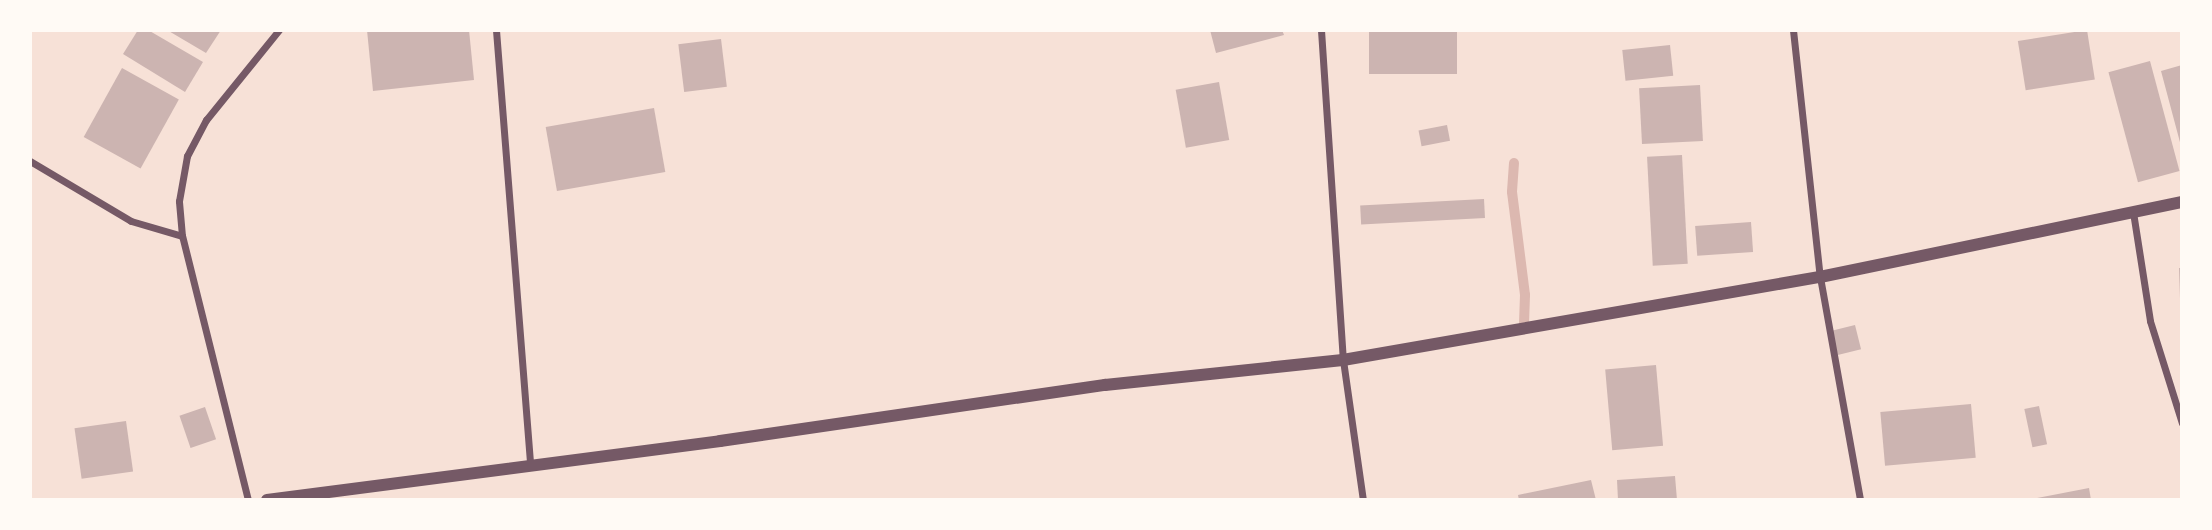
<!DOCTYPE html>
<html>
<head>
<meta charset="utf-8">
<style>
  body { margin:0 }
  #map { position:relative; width:2212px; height:530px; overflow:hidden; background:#f7e1d7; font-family:"Nunito Sans",sans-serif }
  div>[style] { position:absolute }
  .stream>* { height:10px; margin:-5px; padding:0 5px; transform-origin:5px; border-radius:5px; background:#dcb8b0 }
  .building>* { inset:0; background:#ccb4b1; transform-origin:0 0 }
  .minor>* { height:7px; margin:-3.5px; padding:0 3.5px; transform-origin:3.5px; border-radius:3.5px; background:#755966 }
  .tertiary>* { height:12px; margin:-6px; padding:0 6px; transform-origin:6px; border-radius:6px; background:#755966 }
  span { translate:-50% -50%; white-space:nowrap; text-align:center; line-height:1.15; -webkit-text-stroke:6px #fffaf5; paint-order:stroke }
  .frame { position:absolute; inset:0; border:32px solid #fffaf5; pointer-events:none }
</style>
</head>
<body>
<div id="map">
  <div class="stream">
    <i style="left:1514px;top:163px;width:29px;rotate:94deg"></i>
    <i style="left:1512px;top:192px;width:104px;rotate:82.8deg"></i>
    <i style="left:1525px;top:295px;width:30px;rotate:92deg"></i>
  </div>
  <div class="building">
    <i style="clip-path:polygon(138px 30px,148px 30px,203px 62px,185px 92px,123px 54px)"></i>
    <i style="clip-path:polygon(167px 30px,221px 30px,206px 53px)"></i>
    <i style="clip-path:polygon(367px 30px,469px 30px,474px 80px,373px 91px)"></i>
    <i style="clip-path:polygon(1210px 30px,1282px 30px,1284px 35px,1216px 53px)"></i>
    <i style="left:1369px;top:30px;width:88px;height:44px"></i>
    <i style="left:2087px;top:30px;width:50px;height:70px;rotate:81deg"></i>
    <i style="left:721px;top:39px;width:48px;height:43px;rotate:83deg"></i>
    <i style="left:1670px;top:45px;width:31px;height:48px;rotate:84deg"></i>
    <i style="left:2150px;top:61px;width:114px;height:43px;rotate:75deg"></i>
    <i style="clip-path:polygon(2182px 65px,2182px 146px,2181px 146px,2161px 71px)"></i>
    <i style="left:122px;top:68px;width:65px;height:79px;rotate:29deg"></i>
    <i style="left:1219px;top:82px;width:59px;height:44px;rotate:80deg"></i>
    <i style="left:1700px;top:85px;width:56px;height:61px;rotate:87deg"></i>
    <i style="left:654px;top:108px;width:65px;height:110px;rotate:80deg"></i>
    <i style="left:1447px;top:125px;width:16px;height:29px;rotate:79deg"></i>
    <i style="left:1682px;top:155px;width:109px;height:35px;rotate:87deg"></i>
    <i style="left:1484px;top:199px;width:19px;height:124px;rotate:87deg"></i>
    <i style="left:1751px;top:222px;width:30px;height:56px;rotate:86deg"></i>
    <i style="clip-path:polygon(2179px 268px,2182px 268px,2182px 298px,2180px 298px)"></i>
    <i style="left:1855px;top:325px;width:25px;height:24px;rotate:76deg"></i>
    <i style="left:1656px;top:365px;width:81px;height:51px;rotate:85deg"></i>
    <i style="left:1971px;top:404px;width:54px;height:91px;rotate:85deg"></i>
    <i style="left:2039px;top:406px;width:39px;height:15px;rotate:78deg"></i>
    <i style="left:205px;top:407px;width:34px;height:27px;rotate:71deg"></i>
    <i style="left:126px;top:421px;width:51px;height:52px;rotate:82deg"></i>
    <i style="clip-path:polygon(1675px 476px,1677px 500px,1618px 500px,1617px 480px)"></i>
    <i style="clip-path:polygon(1591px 480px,1596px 500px,1519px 500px,1518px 495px)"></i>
    <i style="clip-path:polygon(2089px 488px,2091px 500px,2032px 500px,2032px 499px)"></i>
  </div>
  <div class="minor">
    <i style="left:496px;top:30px;width:437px;rotate:85.5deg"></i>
    <i style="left:1321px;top:30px;width:331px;rotate:86.2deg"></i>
    <i style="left:1343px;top:360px;width:141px;rotate:81.9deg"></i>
    <i style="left:1793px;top:30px;width:248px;rotate:83.8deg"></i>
    <i style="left:1820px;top:277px;width:227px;rotate:79.8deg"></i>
    <i style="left:30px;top:161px;width:117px;rotate:30.7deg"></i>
    <i style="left:131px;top:221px;width:53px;rotate:16.4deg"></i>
    <i style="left:2133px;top:212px;width:110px;rotate:81.1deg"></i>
    <i style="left:2150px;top:321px;width:107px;rotate:72.6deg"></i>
    <i style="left:248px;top:500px;width:272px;rotate:-104deg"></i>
    <i style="left:182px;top:236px;width:35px;rotate:-95deg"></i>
    <i style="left:179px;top:201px;width:46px;rotate:-79.9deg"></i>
    <i style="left:187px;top:156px;width:41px;rotate:-62.2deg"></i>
    <i style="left:206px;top:120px;width:116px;rotate:-51deg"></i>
  </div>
  <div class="tertiary">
    <i style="left:267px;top:500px;width:457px;rotate:-7.4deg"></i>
    <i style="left:720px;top:441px;width:389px;rotate:-8.3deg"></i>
    <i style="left:1105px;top:385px;width:239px;rotate:-6deg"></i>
    <i style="left:1343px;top:360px;width:484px;rotate:-9.9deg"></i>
    <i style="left:1820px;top:277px;width:370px;rotate:-11.7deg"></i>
  </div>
  <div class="frame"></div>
</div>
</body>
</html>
